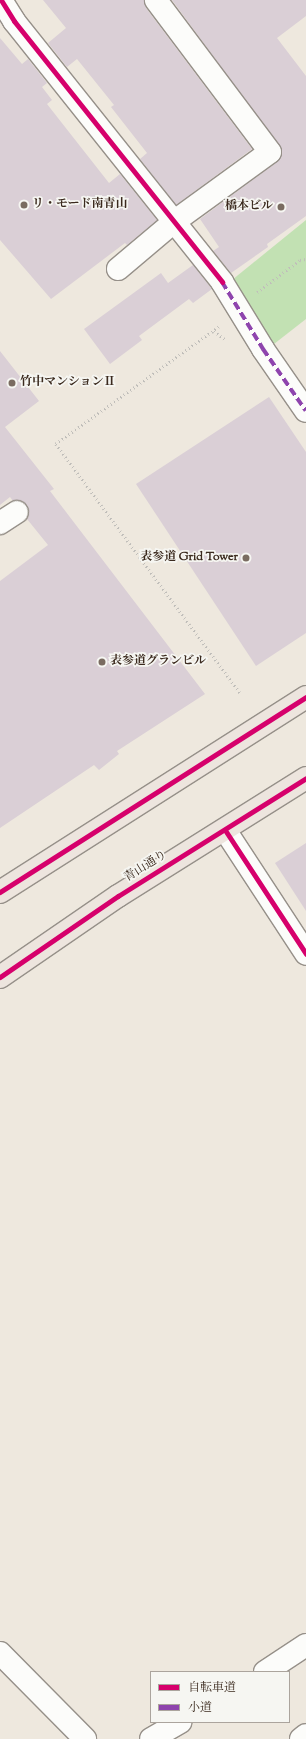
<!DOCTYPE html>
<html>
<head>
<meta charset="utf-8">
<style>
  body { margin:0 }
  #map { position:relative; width:306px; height:1739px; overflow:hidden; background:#eee8de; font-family:"Sorts Mill Goudy","Noto Serif JP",serif }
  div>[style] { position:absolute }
  .green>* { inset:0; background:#c2e1b3 }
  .building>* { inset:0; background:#dacfd6 }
  .path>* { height:2.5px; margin-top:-1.25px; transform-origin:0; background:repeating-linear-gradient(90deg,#c0beba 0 1px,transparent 0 4px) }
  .roads { filter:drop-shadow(1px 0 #969089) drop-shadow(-1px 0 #969089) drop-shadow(0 1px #969089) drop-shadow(0 -1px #969089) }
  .minor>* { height:22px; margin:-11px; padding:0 11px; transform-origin:11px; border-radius:11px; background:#fcfcfa }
  .highway>* { height:22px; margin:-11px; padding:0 11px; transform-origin:11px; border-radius:11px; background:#ede5de }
  .quiet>* { height:4px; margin-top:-2px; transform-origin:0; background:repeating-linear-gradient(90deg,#8e44ad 0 8px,transparent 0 12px) }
  .cycleway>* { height:5px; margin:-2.5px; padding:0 2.5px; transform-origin:2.5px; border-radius:2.5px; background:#d6006c }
  .dots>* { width:11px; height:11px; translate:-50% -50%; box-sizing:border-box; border:2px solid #f6f6f2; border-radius:50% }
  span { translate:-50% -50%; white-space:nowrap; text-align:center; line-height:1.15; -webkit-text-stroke:3.5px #f6f6f2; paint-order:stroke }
  .poi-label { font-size:12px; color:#3b2a1e; font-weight:700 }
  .left { translate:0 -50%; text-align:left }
  .right { translate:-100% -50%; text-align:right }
  .street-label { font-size:12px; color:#3b2a1e }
  .legend { position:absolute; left:150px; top:1671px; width:140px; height:52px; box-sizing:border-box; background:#f6f6f2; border:1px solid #aba49d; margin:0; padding:5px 7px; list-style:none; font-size:12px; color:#3b2a1e }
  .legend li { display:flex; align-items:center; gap:8px; height:20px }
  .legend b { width:20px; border:1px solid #aba49d }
</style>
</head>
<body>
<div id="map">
  <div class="green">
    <i style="clip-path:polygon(306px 220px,306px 319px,274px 344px,232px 280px)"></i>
  </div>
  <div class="building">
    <i style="clip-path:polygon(43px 0,144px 0,146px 8px,252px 149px,176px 205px,140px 159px,147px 153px,111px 107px,114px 105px,77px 59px,67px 67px,48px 43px,66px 28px)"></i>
    <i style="clip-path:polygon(172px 0,306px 0,306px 16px,277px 38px,306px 76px,306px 216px,267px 244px,268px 247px,231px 273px,213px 251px,219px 247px,200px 219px,277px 162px,282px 150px)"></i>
    <i style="clip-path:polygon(0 38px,22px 64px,28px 59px,47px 83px,42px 87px,52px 100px,47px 104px,109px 183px,120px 174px,157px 220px,127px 245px,125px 243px,51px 299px,0 240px)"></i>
    <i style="clip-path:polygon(193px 265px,212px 289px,193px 303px,189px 299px,139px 336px,142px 340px,110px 364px,84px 329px,161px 273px,168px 283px)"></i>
    <i style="clip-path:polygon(0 351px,39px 401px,5px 427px,54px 489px,50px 491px,205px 694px,117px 751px,119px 754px,99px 770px,94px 765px,0 828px,0 581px,48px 545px,27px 519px,29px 511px,23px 501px,13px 501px,10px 497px,0 505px)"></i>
    <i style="clip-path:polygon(269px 397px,306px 452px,306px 633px,256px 666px,136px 484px)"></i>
    <i style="clip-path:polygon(306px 843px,306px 911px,275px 863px)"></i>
  </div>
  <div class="path">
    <i style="left:257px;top:292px;width:54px;rotate:-36.7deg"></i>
    <i style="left:300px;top:260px;width:6px;rotate:-9deg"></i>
    <i style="left:219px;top:327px;width:201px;rotate:144.3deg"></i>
    <i style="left:56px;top:444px;width:310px;rotate:53.5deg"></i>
    <i style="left:214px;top:331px;width:15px;rotate:37deg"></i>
  </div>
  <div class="roads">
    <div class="minor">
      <i style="left:1px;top:0;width:25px;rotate:58deg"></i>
      <i style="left:14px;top:21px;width:334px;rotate:51.4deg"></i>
      <i style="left:222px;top:282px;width:79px;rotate:58.5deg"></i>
      <i style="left:263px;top:349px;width:75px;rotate:55.3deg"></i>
      <i style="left:118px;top:269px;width:75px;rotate:-40.1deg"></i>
      <i style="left:175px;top:221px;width:117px;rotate:-36deg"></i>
      <i style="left:270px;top:152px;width:190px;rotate:-126.9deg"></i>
      <i style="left:0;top:523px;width:20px;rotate:-33deg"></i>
      <i style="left:225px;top:830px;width:148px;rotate:56.8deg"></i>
      <i style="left:0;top:1653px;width:121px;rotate:45.3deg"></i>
      <i style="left:265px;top:1672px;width:49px;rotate:-33.4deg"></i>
      <i style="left:151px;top:1739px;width:34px;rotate:-30deg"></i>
      <i style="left:301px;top:1739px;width:6px;rotate:-39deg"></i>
    </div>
    <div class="highway">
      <i style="left:0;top:892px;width:363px;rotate:-32.5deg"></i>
      <i style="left:0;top:977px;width:143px;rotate:-34.5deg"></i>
      <i style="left:118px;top:896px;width:222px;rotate:-32.1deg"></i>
    </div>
  </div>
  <div class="quiet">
    <i style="left:222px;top:282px;width:79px;rotate:58.5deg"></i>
    <i style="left:263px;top:349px;width:75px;rotate:55.3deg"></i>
  </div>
  <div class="cycleway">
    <i style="left:1px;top:0;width:25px;rotate:58deg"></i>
    <i style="left:14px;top:21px;width:334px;rotate:51.4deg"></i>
    <i style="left:225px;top:830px;width:148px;rotate:56.8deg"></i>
    <i style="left:0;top:892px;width:363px;rotate:-32.5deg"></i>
    <i style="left:0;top:977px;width:143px;rotate:-34.5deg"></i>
    <i style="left:118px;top:896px;width:222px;rotate:-32.1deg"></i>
  </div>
  <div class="dots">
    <i style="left:24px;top:205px;background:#7a6c61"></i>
    <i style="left:281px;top:207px;background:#7a6c61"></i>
    <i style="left:12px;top:383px;background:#7a6c61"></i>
    <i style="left:246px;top:558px;background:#7a6c61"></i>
    <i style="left:102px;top:662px;background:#7a6c61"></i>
  </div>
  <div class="poi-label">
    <span class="left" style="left:32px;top:205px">リ・モード南青山</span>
    <span class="right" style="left:273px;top:207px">橋本ビル</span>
    <span class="left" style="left:20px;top:383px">竹中マンションⅡ</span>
    <span class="right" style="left:238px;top:558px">表参道 Grid Tower</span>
    <span class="left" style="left:110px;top:662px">表参道グランビル</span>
  </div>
  <div class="street-label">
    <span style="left:146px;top:867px;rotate:-32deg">青山通り</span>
  </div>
  <ul class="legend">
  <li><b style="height:5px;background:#d6006c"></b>自転車道</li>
  <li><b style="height:5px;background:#8e44ad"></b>小道</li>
  </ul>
</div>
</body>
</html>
